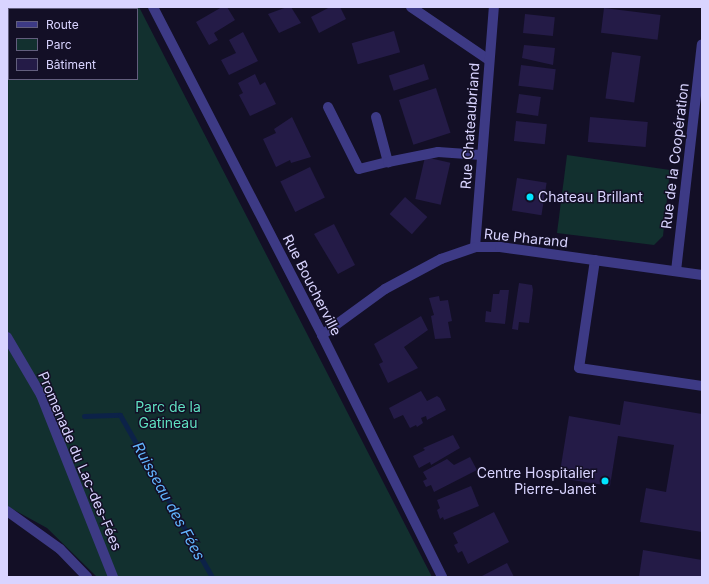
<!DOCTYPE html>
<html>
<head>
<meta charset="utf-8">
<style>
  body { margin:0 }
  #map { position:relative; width:709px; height:584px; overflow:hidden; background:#130f26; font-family:Inter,sans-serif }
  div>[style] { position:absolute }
  .green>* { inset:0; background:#12302f }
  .stream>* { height:5px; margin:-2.5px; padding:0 2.5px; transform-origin:2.5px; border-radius:2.5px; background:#0c2248 }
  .building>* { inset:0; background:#241b47; transform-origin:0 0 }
  .minor>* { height:10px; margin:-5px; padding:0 5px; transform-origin:5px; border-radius:5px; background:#3d3a85 }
  .dots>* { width:11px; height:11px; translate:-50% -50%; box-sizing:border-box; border:2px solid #130f26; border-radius:50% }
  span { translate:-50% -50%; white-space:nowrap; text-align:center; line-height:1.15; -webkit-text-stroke:3px #130f26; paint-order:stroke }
  .street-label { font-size:14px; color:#d9d4ff }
  .poi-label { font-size:14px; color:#d9d4ff }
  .left { translate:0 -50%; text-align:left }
  .right { translate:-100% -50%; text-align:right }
  .park-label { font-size:14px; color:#5fe0c0 }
  .water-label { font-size:15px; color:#62b6ff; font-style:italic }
  .frame { position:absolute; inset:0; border:8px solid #d9d4ff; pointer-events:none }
  .legend { position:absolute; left:8px; top:8px; width:130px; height:72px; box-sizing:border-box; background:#130f26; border:1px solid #625e7d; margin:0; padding:5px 7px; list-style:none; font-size:12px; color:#d9d4ff }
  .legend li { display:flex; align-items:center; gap:8px; height:20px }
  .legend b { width:20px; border:1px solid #625e7d }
</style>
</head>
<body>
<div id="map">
  <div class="green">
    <i style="clip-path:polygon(evenodd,7px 7px,139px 7px,432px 577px,97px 577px,47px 528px,7px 506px,7px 7px,9px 9px,137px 9px,137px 79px,9px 79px,9px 9px)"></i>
    <i style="clip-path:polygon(567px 155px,670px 170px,663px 236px,654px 245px,557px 233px)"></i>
  </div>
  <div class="stream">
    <i style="left:84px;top:416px;width:36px;rotate:-2deg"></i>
    <i style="left:120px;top:415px;width:186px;rotate:60.4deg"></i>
  </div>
  <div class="building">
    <i style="clip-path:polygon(222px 7px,227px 7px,235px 20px,214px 33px,218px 40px,209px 45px,196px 22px)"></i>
    <i style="clip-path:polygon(287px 7px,291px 7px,301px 23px,279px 33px,268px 14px)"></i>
    <i style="clip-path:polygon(330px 7px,340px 7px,346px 19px,319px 33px,311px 17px)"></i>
    <i style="left:604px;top:8px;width:57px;height:25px;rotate:7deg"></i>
    <i style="left:525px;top:14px;width:30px;height:19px;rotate:6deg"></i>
    <i style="left:394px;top:31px;width:22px;height:44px;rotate:74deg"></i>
    <i style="clip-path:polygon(243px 32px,258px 61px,229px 75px,221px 60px,236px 53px,229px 40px)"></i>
    <i style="clip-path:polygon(524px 45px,555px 48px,553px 65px,522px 58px)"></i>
    <i style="left:612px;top:52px;width:29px;height:47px;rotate:8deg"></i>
    <i style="left:424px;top:64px;width:16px;height:37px;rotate:72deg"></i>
    <i style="left:521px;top:65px;width:35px;height:21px;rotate:7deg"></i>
    <i style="clip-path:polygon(255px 74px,260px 85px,265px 82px,276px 104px,250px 116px,239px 95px,243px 93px,238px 83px)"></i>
    <i style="left:436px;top:88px;width:47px;height:39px;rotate:72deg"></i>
    <i style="left:519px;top:94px;width:22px;height:19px;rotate:8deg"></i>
    <i style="clip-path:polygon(292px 117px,311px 157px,291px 163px,290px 160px,276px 167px,263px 139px,276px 133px,274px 129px)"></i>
    <i style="left:590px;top:117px;width:58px;height:25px;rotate:5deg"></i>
    <i style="left:516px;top:121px;width:31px;height:20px;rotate:6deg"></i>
    <i style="left:425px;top:157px;width:26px;height:43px;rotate:13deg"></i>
    <i style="left:310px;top:167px;width:34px;height:33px;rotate:64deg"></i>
    <i style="left:517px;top:178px;width:30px;height:33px;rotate:9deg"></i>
    <i style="left:405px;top:197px;width:30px;height:23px;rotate:42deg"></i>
    <i style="clip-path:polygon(334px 224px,355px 265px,338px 274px,314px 234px)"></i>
    <i style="clip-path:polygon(519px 283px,532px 285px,533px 290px,529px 323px,519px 322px,518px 330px,512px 329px)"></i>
    <i style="clip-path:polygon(500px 290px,509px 290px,505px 324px,485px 322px,486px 311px,491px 312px,493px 294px,499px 294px)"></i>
    <i style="clip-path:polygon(439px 296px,440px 301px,448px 300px,452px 321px,448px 322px,451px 338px,435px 339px,431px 316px,434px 315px,429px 298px)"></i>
    <i style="clip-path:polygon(421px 316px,428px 330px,404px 347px,418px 368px,388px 383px,379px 364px,383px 362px,374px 344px)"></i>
    <i style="clip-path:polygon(421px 391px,427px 401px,437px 396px,440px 398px,446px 410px,427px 420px,426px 416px,421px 418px,423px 423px,417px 427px,416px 425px,410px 428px,403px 415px,394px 419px,389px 408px)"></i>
    <i style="clip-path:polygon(624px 401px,702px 414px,702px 532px,640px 522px,646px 488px,666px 492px,674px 445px,618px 436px,610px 486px,559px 478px,569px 416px,620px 425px)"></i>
    <i style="clip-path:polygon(453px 435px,460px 448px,431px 465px,430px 462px,419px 468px,413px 456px,425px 450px,423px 448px)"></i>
    <i style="clip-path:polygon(470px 457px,477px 470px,434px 492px,431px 485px,426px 487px,423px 481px,427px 479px,423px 472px,447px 459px,454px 465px)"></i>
    <i style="clip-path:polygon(471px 486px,479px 506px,444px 520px,443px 517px,440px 519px,437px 510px,440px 508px,437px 500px)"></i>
    <i style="clip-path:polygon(494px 512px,509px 542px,468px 564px,462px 551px,458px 553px,454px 545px,458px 543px,453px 533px)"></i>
    <i style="clip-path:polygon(643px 550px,702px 560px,702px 577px,639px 577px)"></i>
    <i style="clip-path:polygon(507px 563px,514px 577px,480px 577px)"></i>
  </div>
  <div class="minor">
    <i style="left:153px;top:7px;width:369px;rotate:62.7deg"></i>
    <i style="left:322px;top:335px;width:270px;rotate:63.6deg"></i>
    <i style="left:411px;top:7px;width:94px;rotate:34.2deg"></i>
    <i style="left:328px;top:107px;width:69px;rotate:63.4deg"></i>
    <i style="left:359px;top:169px;width:30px;rotate:-14deg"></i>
    <i style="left:376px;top:117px;width:47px;rotate:75.1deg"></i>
    <i style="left:388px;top:162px;width:51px;rotate:-11.3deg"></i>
    <i style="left:438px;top:152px;width:43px;rotate:4deg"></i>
    <i style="left:475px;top:247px;width:241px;rotate:-85.5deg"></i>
    <i style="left:595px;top:260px;width:109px;rotate:98.4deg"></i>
    <i style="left:579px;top:368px;width:124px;rotate:8.3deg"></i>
    <i style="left:676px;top:271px;width:228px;rotate:-83.5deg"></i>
    <i style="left:322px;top:335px;width:78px;rotate:-36.1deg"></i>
    <i style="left:385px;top:289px;width:64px;rotate:-28.2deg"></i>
    <i style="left:441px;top:259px;width:36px;rotate:-19deg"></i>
    <i style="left:475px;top:247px;width:25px"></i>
    <i style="left:500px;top:247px;width:204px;rotate:7.9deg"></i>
    <i style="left:7px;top:337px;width:67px;rotate:59.6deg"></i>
    <i style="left:41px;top:395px;width:196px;rotate:68.4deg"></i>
    <i style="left:7px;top:511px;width:65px;rotate:35.6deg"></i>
    <i style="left:60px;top:549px;width:39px;rotate:46deg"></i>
  </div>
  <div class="dots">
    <i style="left:530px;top:197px;background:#00e5ff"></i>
    <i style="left:605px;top:481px;background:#00e5ff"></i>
  </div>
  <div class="street-label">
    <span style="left:470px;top:126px;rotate:-86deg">Rue Chateaubriand</span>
    <span style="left:675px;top:156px;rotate:-83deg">Rue de la Coopération</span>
    <span style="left:526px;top:238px;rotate:6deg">Rue Pharand</span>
    <span style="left:312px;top:285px;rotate:63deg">Rue Boucherville</span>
    <span style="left:80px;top:461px;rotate:67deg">Promenade du Lac-des-Fées</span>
  </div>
  <div class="poi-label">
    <span class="left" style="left:538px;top:197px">Chateau Brillant</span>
    <span class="right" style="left:596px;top:481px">Centre Hospitalier<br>Pierre-Janet</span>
  </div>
  <div class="park-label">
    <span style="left:168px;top:415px">Parc de la<br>Gatineau</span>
  </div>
  <div class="water-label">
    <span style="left:169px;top:501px;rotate:61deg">Ruisseau des Fées</span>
  </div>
  <div class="frame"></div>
  <ul class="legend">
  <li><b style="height:5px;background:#3d3a85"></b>Route</li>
  <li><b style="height:11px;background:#12302f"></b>Parc</li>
  <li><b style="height:11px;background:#241b47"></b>Bâtiment</li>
  </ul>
</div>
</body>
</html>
